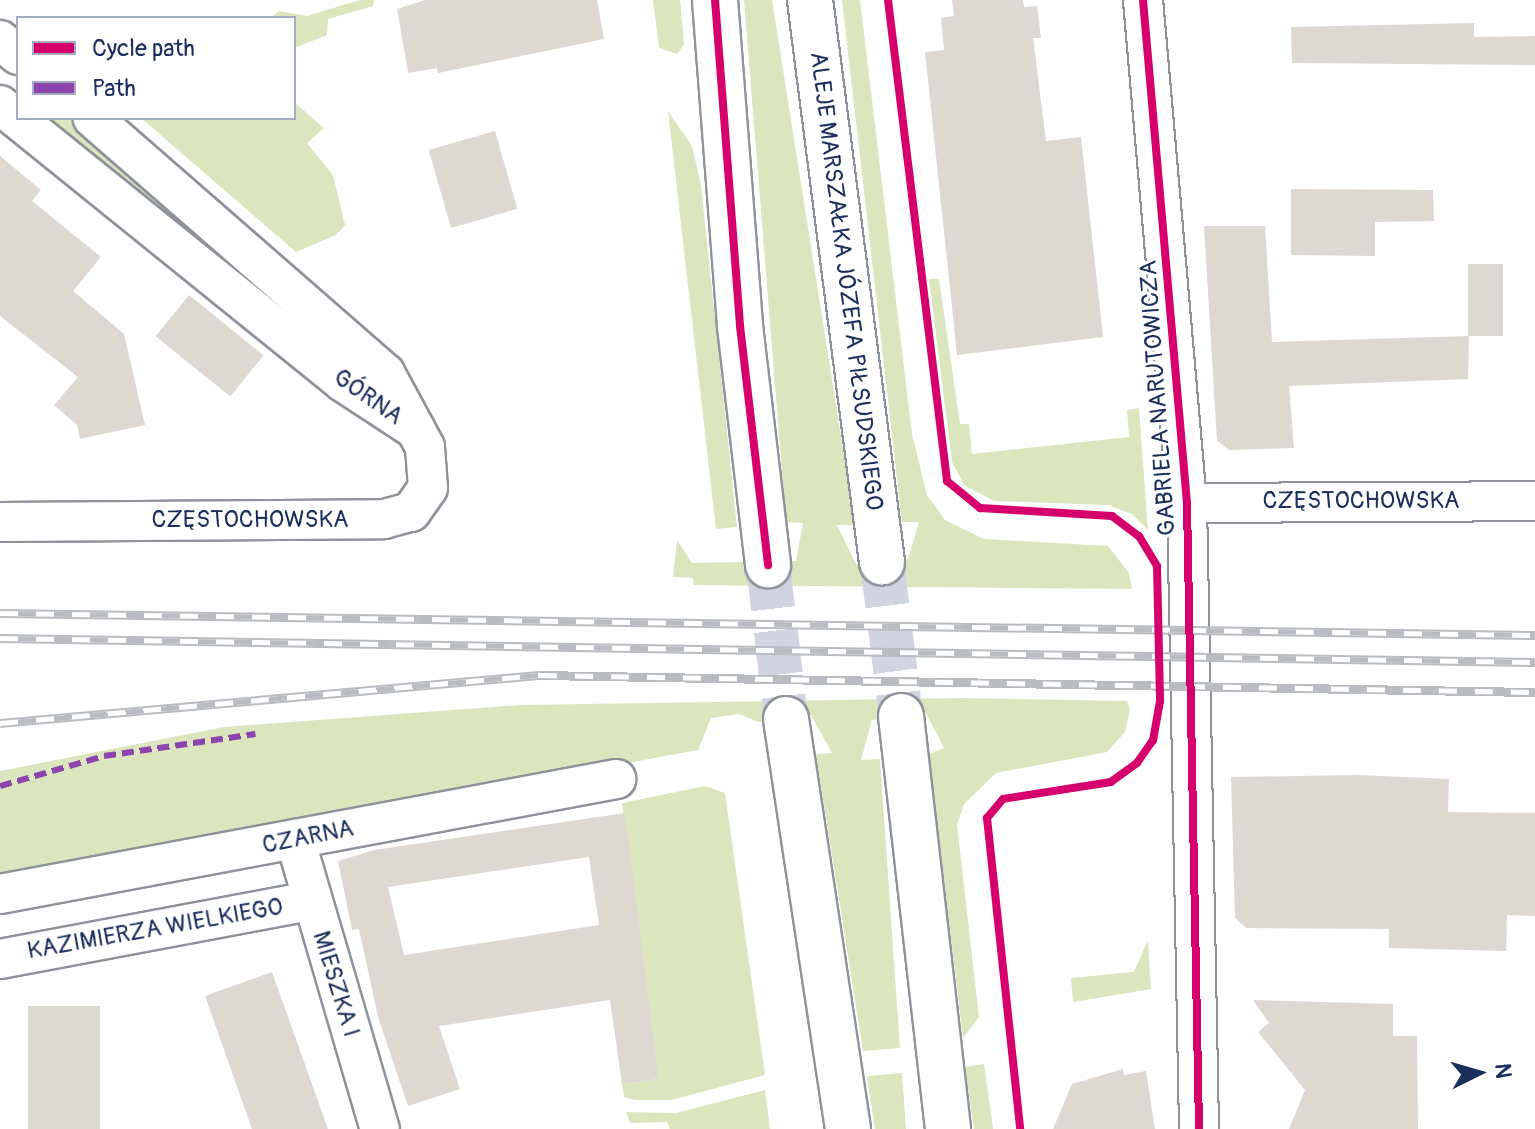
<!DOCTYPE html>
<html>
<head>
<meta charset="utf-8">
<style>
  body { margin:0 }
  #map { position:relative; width:1535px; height:1129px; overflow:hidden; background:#fff; font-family:Pangolin,sans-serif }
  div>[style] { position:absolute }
  .green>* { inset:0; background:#dbe6be; transform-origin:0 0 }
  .building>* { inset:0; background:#ddd9d0; transform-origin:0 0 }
  .secondary-tunnel>* { height:44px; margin-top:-22px; transform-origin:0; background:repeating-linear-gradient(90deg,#d1d5df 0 44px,transparent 0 66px) }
  .roads { filter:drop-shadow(2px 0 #8e929a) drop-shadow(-2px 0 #8e929a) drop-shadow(0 2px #8e929a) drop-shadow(0 -2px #8e929a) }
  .minor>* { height:38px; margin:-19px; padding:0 19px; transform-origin:19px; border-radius:19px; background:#fff }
  .secondary>* { height:44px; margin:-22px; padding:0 22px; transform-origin:22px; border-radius:22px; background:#fff }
  .rail>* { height:9px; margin-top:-4.5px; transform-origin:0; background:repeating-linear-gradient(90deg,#fff 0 18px,#b9bcc1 0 36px); box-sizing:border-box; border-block:2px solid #b9bcc1 }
  .quiet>* { height:6px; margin-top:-3px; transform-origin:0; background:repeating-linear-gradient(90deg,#8e44ad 0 12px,transparent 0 18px) }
  .cycleway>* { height:8px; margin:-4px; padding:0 4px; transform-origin:4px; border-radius:4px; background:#d6006c }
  span { translate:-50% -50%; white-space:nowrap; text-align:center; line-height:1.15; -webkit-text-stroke:6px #fff; paint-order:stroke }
  .street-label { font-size:24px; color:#1b2f5e }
  .legend { position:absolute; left:16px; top:16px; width:280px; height:104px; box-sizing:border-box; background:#fff; border:2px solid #a4acbf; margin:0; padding:10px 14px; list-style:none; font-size:24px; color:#1b2f5e }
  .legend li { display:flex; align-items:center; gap:16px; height:40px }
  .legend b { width:40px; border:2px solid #a4acbf }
  .north { position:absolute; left:1439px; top:1033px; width:80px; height:80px; -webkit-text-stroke:6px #fff; paint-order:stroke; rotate:85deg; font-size:22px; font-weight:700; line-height:32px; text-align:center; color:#1b2f5e }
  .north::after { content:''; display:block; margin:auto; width:28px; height:36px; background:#1b2f5e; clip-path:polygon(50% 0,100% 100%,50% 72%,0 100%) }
</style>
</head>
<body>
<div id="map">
  <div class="green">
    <i style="clip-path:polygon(360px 0,374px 0,373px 6px,328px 19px,327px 35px,294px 48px,294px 18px,270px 18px,279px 11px,307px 16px)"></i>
    <i style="clip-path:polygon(653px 0,680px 0,684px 44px,677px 54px,659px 48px)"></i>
    <i style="clip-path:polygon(744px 0,772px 0,855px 525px,837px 525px,856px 564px,908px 559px,919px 522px,902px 522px,842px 0,860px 0,912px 434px,927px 495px,945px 520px,984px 539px,1108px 546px,1129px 573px,1132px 589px,694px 585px,693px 578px,673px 577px,677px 540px,692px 563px,796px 561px,803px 523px,786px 522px)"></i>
    <i style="clip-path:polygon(294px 102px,324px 128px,307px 143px,333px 175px,345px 225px,336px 235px,296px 252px,141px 118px,294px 118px)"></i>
    <i style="clip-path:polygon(668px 111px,692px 146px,701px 185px,737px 527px,716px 529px)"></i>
    <i style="clip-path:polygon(39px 118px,73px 118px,349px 354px,348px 362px)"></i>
    <i style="clip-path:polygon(929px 279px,939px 279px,960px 424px,969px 424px,972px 454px,1129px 437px,1127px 410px,1139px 408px,1148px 530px,1132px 514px,1108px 505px,994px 501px,964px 485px,952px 462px)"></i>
    <i style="clip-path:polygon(963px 698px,1127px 701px,1130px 710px,1125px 732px,1107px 752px,996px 773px,964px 804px,957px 825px,979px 1017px,963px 1038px,929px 754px,944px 748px,926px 713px,872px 720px,861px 760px,880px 759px,900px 1048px,863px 1051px,816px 754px,832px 753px,811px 715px,758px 722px,739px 714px,711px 718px,698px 750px,0 879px,0 771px,224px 727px,520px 705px)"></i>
    <i style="clip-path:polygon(705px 786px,725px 793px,765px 1075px,671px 1100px,635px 1100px,624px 1097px,622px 1084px,659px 1079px,622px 803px)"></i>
    <i style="clip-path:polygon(1148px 940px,1151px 989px,1073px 1002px,1071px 978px,1134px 972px)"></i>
    <i style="left:984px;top:1064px;width:66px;height:19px;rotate:82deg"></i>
    <i style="clip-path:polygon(902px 1073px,906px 1129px,875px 1129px,867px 1076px)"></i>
    <i style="clip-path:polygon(765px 1090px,770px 1129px,670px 1129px,667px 1122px,630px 1123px,626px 1112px,676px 1113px)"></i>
  </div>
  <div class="building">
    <i style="clip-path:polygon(425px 0,597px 0,604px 39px,438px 73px,437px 68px,408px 73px,397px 9px)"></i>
    <i style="clip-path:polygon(952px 0,1023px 0,1024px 7px,1037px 6px,1041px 38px,1033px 38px,1046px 141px,1081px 137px,1103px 337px,957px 355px,925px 52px,944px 50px,941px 18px,954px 16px)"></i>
    <i style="clip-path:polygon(1474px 23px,1474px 37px,1535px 36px,1535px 65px,1292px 63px,1291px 27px)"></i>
    <i style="left:495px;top:131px;width:81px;height:69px;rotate:74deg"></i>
    <i style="clip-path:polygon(0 156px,41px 190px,32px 201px,101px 257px,73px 291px,124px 334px,145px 425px,80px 439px,77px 425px,54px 405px,78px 377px,0 316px)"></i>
    <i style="clip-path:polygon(1291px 189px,1433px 190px,1434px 221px,1375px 222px,1375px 256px,1291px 255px)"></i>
    <i style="clip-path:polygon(1204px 226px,1265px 226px,1272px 342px,1469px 336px,1468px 379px,1289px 386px,1294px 448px,1229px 450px,1217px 441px)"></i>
    <i style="left:1503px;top:264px;width:72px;height:35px;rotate:90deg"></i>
    <i style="left:189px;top:295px;width:96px;height:53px;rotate:39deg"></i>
    <i style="clip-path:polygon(1359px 775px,1449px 779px,1448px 812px,1535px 813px,1535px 916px,1507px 915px,1506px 951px,1389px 948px,1389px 929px,1246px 928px,1235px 918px,1231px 777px)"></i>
    <i style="clip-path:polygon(evenodd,625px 813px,659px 1079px,622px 1084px,610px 1000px,439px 1026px,460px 1089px,408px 1106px,378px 1017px,359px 929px,352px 930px,338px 861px,374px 850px,625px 813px,589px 857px,599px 925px,404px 955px,388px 887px,589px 857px)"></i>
    <i style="clip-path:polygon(272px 972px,328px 1129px,252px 1129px,205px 996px)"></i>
    <i style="clip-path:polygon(1253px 1000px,1393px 1004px,1393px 1036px,1417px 1036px,1418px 1129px,1289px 1129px,1305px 1090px,1258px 1032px,1269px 1023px)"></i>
    <i style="left:100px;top:1006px;width:123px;height:72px;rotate:90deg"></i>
    <i style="clip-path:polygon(1123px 1069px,1124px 1075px,1146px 1071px,1155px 1129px,1053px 1129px,1072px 1084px)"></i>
  </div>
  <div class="secondary-tunnel">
    <i style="left:882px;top:562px;width:155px;rotate:83deg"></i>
    <i style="left:768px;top:565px;width:155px;rotate:83.3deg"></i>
  </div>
  <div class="roads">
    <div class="minor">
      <i style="left:1143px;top:0;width:505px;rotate:85deg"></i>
      <i style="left:1187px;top:503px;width:626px;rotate:88.9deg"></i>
      <i style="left:0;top:40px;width:23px;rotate:40deg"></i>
      <i style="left:0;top:105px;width:441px;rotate:38.9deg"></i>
      <i style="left:343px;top:382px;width:87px;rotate:33.3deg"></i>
      <i style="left:1187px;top:503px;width:348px;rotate:-0.3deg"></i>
      <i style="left:0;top:522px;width:384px;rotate:-0.4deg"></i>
      <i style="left:384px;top:519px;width:28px;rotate:-15deg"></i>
      <i style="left:411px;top:512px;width:29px;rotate:-55deg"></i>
      <i style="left:428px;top:488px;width:41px;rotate:-94.2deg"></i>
      <i style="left:425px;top:447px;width:84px;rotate:-118.4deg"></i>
      <i style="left:385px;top:373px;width:388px;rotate:-138.9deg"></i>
      <i style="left:295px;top:839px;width:302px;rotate:73.7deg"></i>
      <i style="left:0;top:894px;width:627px;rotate:-10.57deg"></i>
      <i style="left:0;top:959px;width:316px;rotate:-10.6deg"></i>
    </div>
    <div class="secondary">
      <i style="left:715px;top:0;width:327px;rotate:85.6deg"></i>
      <i style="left:740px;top:326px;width:241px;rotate:83.3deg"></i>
      <i style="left:810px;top:0;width:567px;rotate:82.7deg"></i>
      <i style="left:901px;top:716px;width:416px;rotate:83.5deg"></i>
      <i style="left:786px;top:719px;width:415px;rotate:81.4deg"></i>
    </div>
  </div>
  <div class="rail">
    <i style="left:0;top:613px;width:1535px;rotate:0.82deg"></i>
    <i style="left:0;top:638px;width:1535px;rotate:0.9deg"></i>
    <i style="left:0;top:723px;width:541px;rotate:-5.09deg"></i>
    <i style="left:539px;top:675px;width:996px;rotate:0.98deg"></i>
  </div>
  <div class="quiet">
    <i style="left:0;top:786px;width:108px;rotate:-16.1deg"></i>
    <i style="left:104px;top:756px;width:153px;rotate:-8.3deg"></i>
  </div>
  <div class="cycleway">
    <i style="left:715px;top:0;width:327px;rotate:85.6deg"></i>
    <i style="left:740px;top:326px;width:241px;rotate:83.3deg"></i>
    <i style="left:888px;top:0;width:485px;rotate:83deg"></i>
    <i style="left:947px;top:481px;width:43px;rotate:39.3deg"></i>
    <i style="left:980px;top:508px;width:132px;rotate:3.5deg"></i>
    <i style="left:1112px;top:516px;width:34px;rotate:37deg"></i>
    <i style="left:1139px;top:536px;width:35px;rotate:59deg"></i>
    <i style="left:1157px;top:566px;width:135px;rotate:88.7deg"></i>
    <i style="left:1160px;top:701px;width:40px;rotate:100deg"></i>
    <i style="left:1153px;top:740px;width:28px;rotate:125deg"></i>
    <i style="left:1137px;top:763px;width:32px;rotate:144deg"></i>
    <i style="left:1111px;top:782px;width:109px;rotate:171.1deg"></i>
    <i style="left:1003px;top:799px;width:25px;rotate:130deg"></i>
    <i style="left:987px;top:818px;width:313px;rotate:83.9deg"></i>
    <i style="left:1143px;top:0;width:505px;rotate:85deg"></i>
    <i style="left:1187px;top:503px;width:626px;rotate:88.9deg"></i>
  </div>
  <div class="street-label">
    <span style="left:846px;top:281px;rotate:83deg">ALEJE MARSZAŁKA JÓZEFA PIŁSUDSKIEGO</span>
    <span style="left:368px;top:397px;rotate:35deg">GÓRNA</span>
    <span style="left:1158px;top:398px;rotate:-94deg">GABRIELA NARUTOWICZA</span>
    <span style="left:1361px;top:501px">CZĘSTOCHOWSKA</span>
    <span style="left:250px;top:520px">CZĘSTOCHOWSKA</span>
    <span style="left:308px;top:837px;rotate:-11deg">CZARNA</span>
    <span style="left:155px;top:929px;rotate:-10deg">KAZIMIERZA WIELKIEGO</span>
    <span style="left:336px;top:984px;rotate:73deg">MIESZKA I</span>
  </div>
  <ul class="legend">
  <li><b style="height:10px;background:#d6006c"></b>Cycle path</li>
  <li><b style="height:10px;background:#8e44ad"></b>Path</li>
  </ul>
  <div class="north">N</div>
</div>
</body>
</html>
